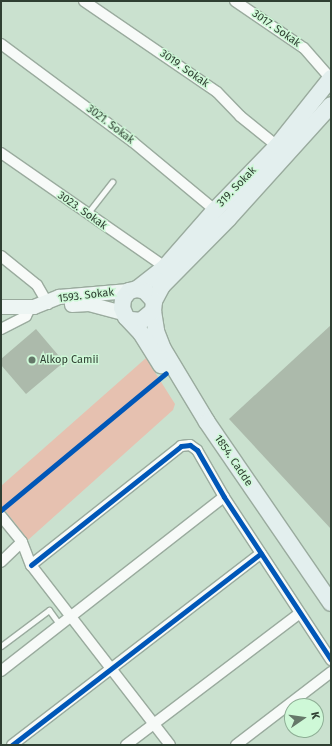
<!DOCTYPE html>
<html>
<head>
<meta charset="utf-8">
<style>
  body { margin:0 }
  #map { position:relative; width:332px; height:746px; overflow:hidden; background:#cae1cf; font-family:"Fira Sans",sans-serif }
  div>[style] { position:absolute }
  .green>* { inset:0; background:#e6c1b0 }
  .building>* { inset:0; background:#acbaab }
  .roads { filter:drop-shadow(1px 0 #9aab9e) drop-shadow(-1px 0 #9aab9e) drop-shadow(0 1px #9aab9e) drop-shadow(0 -1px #9aab9e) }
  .lane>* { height:5px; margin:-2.5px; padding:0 2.5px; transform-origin:2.5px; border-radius:2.5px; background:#f7faf8 }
  .street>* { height:10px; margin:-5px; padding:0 5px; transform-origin:5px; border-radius:5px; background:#f7faf8 }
  .secondary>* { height:14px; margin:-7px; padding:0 7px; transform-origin:7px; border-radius:7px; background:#edf5f3 }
  .primary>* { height:16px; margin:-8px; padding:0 8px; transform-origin:8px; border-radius:8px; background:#e3efee }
  .cycleway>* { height:5px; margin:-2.5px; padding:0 2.5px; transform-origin:2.5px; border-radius:2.5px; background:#0057b8 }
  .dots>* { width:11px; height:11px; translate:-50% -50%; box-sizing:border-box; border:2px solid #cef8d7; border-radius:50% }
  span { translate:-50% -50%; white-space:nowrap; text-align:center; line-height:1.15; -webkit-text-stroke:3px #cef8d7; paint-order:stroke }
  .street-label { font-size:11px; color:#2f3f32 }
  .poi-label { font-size:11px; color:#2f3f32 }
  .left { translate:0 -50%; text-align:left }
  .frame { position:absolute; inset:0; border:2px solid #2f3f32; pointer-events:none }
  .north { position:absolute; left:284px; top:698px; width:40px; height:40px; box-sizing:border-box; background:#cef8d7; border:1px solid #8eae95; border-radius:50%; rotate:77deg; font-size:11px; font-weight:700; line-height:16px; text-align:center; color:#2f3f32 }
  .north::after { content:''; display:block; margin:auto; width:14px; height:18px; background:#657869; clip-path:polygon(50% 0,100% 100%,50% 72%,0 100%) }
</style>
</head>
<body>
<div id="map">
  <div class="green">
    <i style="clip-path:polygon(146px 358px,175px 404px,173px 410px,28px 540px,1px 505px,1px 486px)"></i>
  </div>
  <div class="building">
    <i style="clip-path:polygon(331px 325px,331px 529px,229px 419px)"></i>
    <i style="clip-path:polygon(36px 329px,64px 362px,26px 394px,1px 365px,1px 359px)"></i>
  </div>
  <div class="roads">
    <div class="lane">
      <i style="left:87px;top:214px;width:41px;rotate:-52deg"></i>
      <i style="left:1px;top:646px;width:60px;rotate:-36.9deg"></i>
      <i style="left:49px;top:610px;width:19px;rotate:54deg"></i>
    </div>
    <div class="street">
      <i style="left:84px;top:1px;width:161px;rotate:34.4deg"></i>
      <i style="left:217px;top:92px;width:33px;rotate:46deg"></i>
      <i style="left:240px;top:116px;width:48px;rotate:39deg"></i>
      <i style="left:235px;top:1px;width:83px;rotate:34.3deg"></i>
      <i style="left:304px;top:48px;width:41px;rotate:48.9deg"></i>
      <i style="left:1px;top:44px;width:164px;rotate:36.6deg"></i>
      <i style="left:133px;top:142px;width:107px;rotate:39.7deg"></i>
      <i style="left:1px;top:153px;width:200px;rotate:34.8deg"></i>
      <i style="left:1px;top:256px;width:46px;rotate:38.9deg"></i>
      <i style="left:37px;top:285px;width:22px;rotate:60deg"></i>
      <i style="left:1px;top:329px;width:28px;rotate:-27deg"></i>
      <i style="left:26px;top:316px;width:9px;rotate:-63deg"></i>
      <i style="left:1px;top:516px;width:33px;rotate:51deg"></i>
      <i style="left:22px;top:542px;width:25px;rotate:69deg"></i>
      <i style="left:31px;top:565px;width:227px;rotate:52.3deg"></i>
      <i style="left:1px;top:562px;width:29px;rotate:-44deg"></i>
      <i style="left:31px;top:565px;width:191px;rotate:-38.4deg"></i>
      <i style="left:181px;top:446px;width:9px;rotate:-6deg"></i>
      <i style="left:190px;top:445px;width:9px;rotate:36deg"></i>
      <i style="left:197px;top:450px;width:54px;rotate:60.1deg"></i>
      <i style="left:224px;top:497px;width:195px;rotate:56.7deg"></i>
      <i style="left:1px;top:671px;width:283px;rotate:-38deg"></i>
      <i style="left:12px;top:745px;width:314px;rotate:-37.6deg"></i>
      <i style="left:126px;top:745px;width:218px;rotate:-37.2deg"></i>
      <i style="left:236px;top:745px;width:120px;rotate:-37.5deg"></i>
    </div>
    <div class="secondary">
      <i style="left:72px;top:305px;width:17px;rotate:-3deg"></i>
      <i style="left:89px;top:304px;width:35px;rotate:15deg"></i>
      <i style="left:1px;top:307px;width:33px"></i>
      <i style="left:34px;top:307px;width:27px;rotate:-22deg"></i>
      <i style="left:59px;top:297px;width:70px;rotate:-4.9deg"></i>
    </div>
    <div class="primary">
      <i style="left:137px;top:289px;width:36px;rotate:-38deg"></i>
      <i style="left:165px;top:267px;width:76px;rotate:-48.7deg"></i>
      <i style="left:215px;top:210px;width:89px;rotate:-45.9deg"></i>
      <i style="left:277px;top:146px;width:87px;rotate:-51.5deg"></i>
      <i style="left:154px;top:301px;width:17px;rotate:-62deg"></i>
      <i style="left:162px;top:286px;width:95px;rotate:-45.4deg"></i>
      <i style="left:229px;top:218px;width:152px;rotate:-47.9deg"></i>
      <i style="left:153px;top:311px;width:20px;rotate:81deg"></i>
      <i style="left:156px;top:331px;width:19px;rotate:69deg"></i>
      <i style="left:163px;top:349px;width:85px;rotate:58.9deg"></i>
      <i style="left:207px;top:422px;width:219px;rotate:55.6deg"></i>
      <i style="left:131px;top:320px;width:10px;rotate:6deg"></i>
      <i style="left:141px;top:321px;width:16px;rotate:-40deg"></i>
      <i style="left:153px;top:311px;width:10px;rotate:-84deg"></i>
      <i style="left:154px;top:301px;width:13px;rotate:-132deg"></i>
      <i style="left:145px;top:291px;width:8px;rotate:-166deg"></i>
      <i style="left:137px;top:289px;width:8px;rotate:166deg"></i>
      <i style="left:129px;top:291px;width:10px;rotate:127deg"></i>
      <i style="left:123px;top:299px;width:9px;rotate:96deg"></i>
      <i style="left:122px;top:308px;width:10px;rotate:66deg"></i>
      <i style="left:126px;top:317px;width:22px;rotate:47deg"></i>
      <i style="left:141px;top:333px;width:38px;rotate:58deg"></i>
    </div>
  </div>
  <div class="cycleway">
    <i style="left:1px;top:510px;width:214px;rotate:-39.7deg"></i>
    <i style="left:31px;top:565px;width:191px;rotate:-38.4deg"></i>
    <i style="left:181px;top:446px;width:9px;rotate:-6deg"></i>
    <i style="left:190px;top:445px;width:9px;rotate:36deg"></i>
    <i style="left:197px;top:450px;width:54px;rotate:60.1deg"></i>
    <i style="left:224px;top:497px;width:195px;rotate:56.7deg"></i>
    <i style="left:12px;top:745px;width:314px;rotate:-37.6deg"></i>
  </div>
  <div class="dots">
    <i style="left:32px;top:360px;background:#657869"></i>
  </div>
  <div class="street-label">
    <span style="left:276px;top:29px;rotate:35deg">3017. Sokak</span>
    <span style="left:184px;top:69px;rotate:35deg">3019. Sokak</span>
    <span style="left:110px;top:125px;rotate:37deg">3021. Sokak</span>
    <span style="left:237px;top:187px;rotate:-46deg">319. Sokak</span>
    <span style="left:82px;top:211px;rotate:35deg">3023. Sokak</span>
    <span style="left:86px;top:296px;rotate:-7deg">1593. Sokak</span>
    <span style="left:233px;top:461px;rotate:56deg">1854. Cadde</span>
  </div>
  <div class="poi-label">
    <span class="left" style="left:40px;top:360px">Alkop Camii</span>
  </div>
  <div class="frame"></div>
  <div class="north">K</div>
</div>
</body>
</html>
